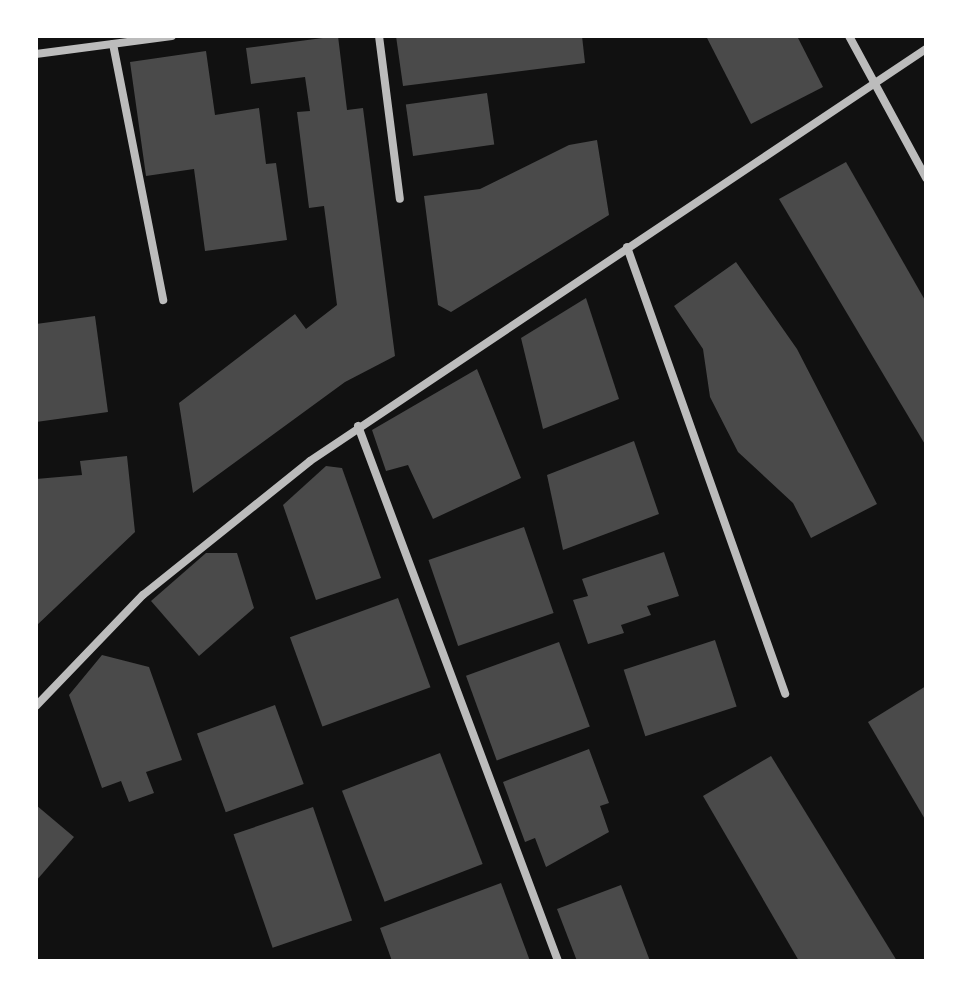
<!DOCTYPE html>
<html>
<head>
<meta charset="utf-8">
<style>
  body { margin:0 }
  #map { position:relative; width:962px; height:997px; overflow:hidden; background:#111; font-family:Raleway,sans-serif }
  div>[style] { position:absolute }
  .building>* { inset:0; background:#4a4a4a; transform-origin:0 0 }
  .minor>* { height:8px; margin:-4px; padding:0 4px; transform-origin:4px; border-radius:4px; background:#bcbcbc }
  span { translate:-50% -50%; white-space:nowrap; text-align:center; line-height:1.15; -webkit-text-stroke:6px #fff; paint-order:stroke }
  .frame { position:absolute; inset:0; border:38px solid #fff; pointer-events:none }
</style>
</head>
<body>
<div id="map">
  <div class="building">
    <i style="clip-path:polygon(338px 36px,347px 110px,363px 108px,395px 356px,345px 382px,193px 493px,179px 403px,295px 314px,306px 329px,337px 305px,324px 206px,309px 208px,297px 112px,310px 111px,305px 77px,251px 84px,246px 48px)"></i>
    <i style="clip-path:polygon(396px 36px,582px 36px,585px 63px,403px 86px)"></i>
    <i style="clip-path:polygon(706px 36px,797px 36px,823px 87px,751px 124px)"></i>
    <i style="clip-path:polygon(206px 51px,215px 115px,259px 108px,266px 164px,276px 163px,287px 240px,205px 251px,194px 169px,146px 176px,130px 62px)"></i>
    <i style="left:487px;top:93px;width:52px;height:82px;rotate:82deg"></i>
    <i style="clip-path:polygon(597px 140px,609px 215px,451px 312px,438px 305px,424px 196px,480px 189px,569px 145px)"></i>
    <i style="clip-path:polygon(846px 162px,926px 302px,926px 446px,779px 199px)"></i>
    <i style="clip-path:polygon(736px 262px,797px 349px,877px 504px,811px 538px,793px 503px,738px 452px,710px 397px,703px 349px,674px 306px)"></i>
    <i style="clip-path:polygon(586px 298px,619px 399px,543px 429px,521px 338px)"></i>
    <i style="clip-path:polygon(95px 316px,108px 412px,36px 422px,36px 324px)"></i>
    <i style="clip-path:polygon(477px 369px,521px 478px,433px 519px,408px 465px,386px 471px,372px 430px)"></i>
    <i style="clip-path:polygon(634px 441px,659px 514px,563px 550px,547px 475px)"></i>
    <i style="clip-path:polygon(127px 456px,135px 532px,36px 626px,36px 479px,82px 475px,80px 461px)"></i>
    <i style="clip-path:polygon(326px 466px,342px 468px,381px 578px,316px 600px,283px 505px)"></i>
    <i style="left:524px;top:527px;width:91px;height:101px;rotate:71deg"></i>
    <i style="clip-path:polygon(664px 552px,679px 596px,647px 606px,651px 615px,621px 625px,624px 633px,588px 644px,573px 600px,588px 596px,582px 579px)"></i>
    <i style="clip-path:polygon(206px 553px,237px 553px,254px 608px,199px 656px,151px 601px)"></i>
    <i style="left:398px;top:598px;width:95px;height:115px;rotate:70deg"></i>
    <i style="left:715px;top:640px;width:70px;height:96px;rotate:72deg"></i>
    <i style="left:559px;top:642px;width:90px;height:99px;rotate:70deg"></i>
    <i style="clip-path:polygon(102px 655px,149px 667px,182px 760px,146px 772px,154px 793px,129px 802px,121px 781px,102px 788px,69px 695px)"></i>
    <i style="clip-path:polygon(926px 686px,926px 821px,868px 722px)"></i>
    <i style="left:275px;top:705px;width:84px;height:83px;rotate:70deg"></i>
    <i style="clip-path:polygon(589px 749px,609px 803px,600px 806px,609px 832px,546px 867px,535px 838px,525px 842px,503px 782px)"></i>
    <i style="left:440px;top:753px;width:119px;height:105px;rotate:69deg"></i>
    <i style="clip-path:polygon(771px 756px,897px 961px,799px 961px,703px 796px)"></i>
    <i style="clip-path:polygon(36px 805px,74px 837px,36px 881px)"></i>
    <i style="left:313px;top:807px;width:120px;height:84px;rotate:71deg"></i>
    <i style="clip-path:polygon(501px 883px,530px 961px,392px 961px,380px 928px)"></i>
    <i style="clip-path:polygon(621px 885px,650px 961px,577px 961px,557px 909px)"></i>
  </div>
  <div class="minor">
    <i style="left:379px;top:36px;width:164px;rotate:82.7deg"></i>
    <i style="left:849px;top:36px;width:162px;rotate:61.5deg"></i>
    <i style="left:113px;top:44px;width:261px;rotate:78.9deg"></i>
    <i style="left:36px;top:54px;width:137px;rotate:-7.5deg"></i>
    <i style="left:627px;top:247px;width:474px;rotate:70.5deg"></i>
    <i style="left:358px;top:426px;width:571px;rotate:69.5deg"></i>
    <i style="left:36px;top:706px;width:154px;rotate:-46.1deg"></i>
    <i style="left:143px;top:595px;width:214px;rotate:-38.7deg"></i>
    <i style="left:310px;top:461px;width:741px;rotate:-33.78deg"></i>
  </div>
  <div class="frame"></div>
</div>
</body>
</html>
